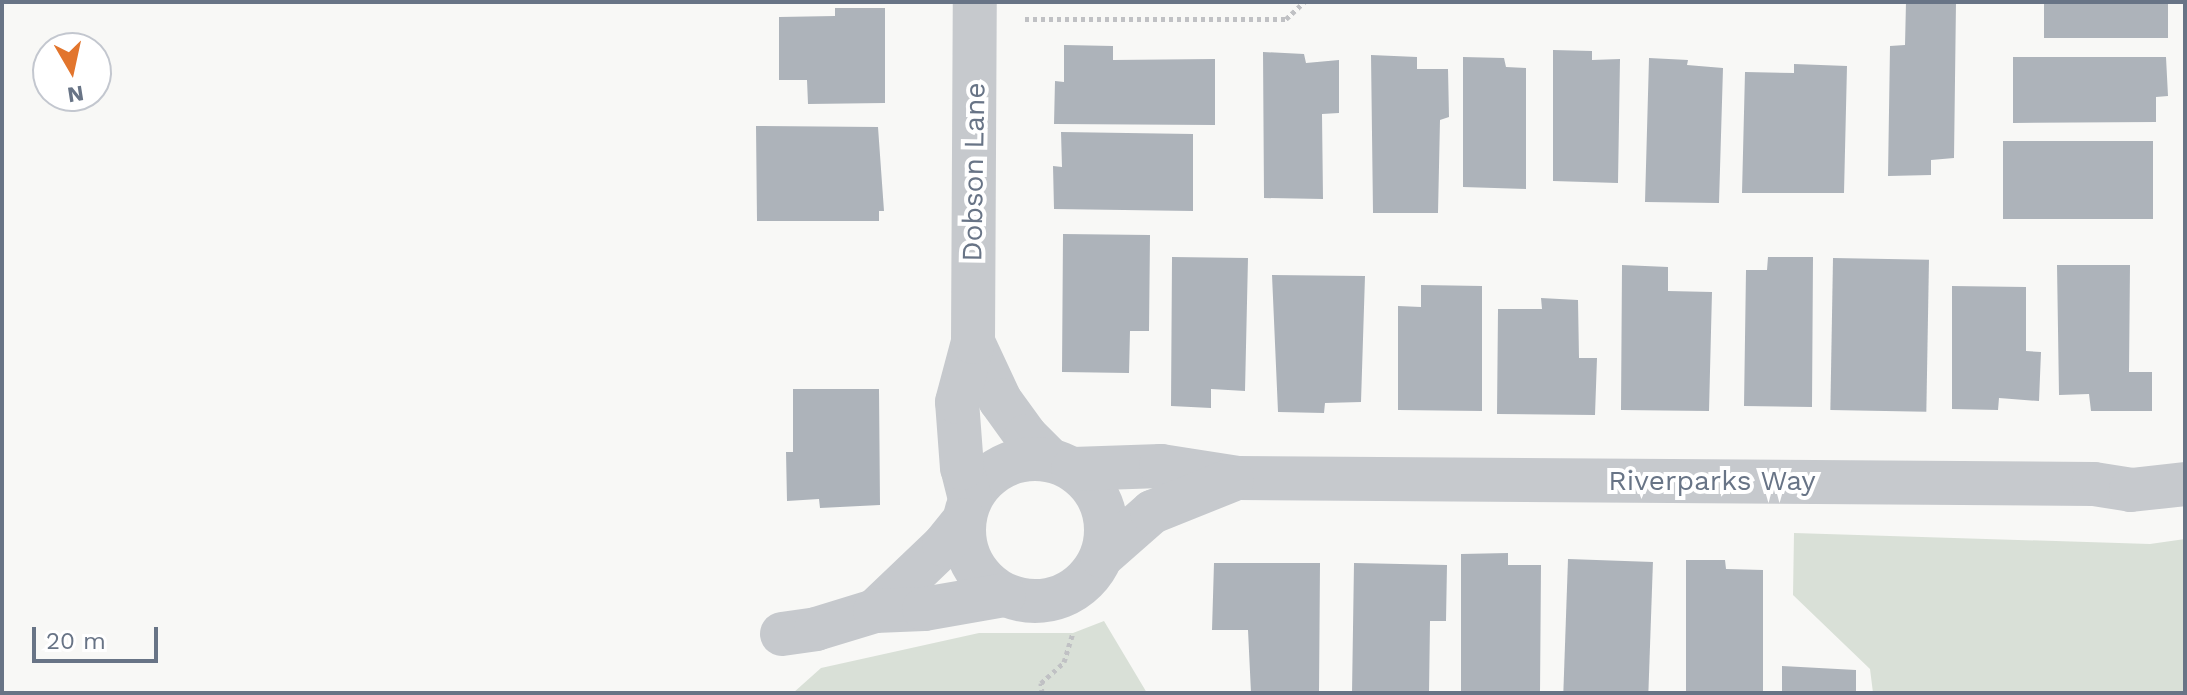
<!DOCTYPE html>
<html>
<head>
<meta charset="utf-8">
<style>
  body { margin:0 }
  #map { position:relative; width:2187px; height:695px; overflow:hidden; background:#f8f8f6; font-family:"Work Sans",sans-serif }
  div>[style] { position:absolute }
  .green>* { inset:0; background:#d9e0d7 }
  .building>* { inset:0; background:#adb3ba; transform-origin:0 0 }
  .path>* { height:5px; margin-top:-2.5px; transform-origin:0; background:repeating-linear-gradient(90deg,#c0c1c4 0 4px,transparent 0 8px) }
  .minor>* { height:44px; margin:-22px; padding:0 22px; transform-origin:22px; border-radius:22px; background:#c6c9cd }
  .minor>.ring { margin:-22px; padding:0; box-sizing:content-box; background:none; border:44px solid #c6c9cd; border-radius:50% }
  span { translate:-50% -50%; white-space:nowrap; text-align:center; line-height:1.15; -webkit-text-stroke:8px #fff; paint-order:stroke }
  .street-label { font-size:28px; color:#687486 }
  .frame { position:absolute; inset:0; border:4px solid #687486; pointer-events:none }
  .north { position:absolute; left:32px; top:32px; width:80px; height:80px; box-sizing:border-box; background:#fff; border:2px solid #c3c7cf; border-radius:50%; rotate:171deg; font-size:22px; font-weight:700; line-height:32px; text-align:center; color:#687486 }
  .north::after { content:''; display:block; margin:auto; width:28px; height:36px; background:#e2752d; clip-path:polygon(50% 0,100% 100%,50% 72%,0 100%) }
  .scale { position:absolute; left:32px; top:627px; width:126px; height:36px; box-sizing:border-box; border:4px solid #687486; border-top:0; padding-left:10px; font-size:24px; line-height:28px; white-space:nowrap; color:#687486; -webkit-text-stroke:6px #fff; paint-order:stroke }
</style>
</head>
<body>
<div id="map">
  <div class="green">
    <i style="clip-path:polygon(1794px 533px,2150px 544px,2185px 539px,2185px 693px,1873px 693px,1870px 669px,1793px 595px)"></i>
    <i style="clip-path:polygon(1104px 621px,1147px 693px,793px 693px,821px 668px,979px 633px,1073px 633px)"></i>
  </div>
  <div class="building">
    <i style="clip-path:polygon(1906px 2px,1956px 2px,1954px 158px,1931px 160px,1931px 175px,1888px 176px,1890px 46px,1905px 45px)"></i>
    <i style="left:2044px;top:2px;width:124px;height:36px"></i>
    <i style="clip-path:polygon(835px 8px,885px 8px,885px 103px,808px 104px,807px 80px,779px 80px,779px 17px,835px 16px)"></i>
    <i style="clip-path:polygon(1064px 45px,1113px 46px,1113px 60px,1215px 59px,1215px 125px,1054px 124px,1055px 81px,1064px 82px)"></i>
    <i style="clip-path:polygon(1553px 50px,1592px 51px,1592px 60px,1620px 59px,1618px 183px,1553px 181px)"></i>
    <i style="clip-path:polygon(1263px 52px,1304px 54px,1306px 63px,1339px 60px,1339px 113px,1322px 114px,1323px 199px,1264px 198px)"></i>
    <i style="clip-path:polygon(1371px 55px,1417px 57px,1417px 69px,1448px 69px,1449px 117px,1440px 120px,1438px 213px,1373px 213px)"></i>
    <i style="clip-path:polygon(1463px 57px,1504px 58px,1506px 67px,1526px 68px,1526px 189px,1463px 187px)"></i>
    <i style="clip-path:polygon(2013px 57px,2166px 57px,2168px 96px,2156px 97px,2156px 122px,2013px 123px)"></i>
    <i style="clip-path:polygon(1649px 58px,1688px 60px,1687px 65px,1723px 68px,1719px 203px,1645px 202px)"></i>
    <i style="clip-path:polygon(1794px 64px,1847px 66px,1844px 193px,1742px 193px,1745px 72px,1794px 73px)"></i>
    <i style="clip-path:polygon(756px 126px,878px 127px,884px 211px,879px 211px,879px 221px,757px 221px)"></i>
    <i style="clip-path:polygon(1061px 132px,1193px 134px,1193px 211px,1054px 209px,1053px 166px,1062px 167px)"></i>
    <i style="left:2003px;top:141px;width:150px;height:78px"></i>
    <i style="clip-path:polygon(1063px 234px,1150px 235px,1149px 331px,1130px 331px,1129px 373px,1062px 372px)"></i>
    <i style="clip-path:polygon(1172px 257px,1248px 258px,1245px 391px,1211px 389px,1211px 408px,1171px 406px)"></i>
    <i style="clip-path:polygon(1768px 257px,1813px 257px,1812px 407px,1744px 406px,1746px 270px,1767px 270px)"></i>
    <i style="left:1833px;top:258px;width:96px;height:152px;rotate:1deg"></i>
    <i style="clip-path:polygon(1622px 265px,1668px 267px,1668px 291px,1712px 292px,1709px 411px,1621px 410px)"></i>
    <i style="clip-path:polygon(2057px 265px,2130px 265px,2129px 372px,2152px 372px,2152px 411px,2091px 411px,2089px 394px,2059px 395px)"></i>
    <i style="clip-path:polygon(1272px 275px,1365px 276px,1361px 402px,1325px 403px,1324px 413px,1278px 412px)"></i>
    <i style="clip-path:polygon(1421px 285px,1482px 286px,1482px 411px,1398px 410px,1398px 306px,1421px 307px)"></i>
    <i style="clip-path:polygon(1952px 286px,2026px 287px,2026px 351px,2041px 352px,2039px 401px,1999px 398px,1998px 410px,1952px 409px)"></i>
    <i style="clip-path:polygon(1541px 298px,1578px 300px,1579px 358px,1597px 358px,1595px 415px,1497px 414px,1498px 309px,1542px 309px)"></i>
    <i style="clip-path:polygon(793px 389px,879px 389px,880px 505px,820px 508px,819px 499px,787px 501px,786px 452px,793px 452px)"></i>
    <i style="clip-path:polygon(1508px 553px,1508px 565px,1541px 565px,1540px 693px,1461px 693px,1461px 554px)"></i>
    <i style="left:1568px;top:559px;width:85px;height:134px;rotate:2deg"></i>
    <i style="clip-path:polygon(1686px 560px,1725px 560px,1726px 569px,1763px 570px,1763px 693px,1686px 693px)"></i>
    <i style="clip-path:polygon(1214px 563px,1320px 563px,1319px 693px,1251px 693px,1248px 630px,1212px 630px)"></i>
    <i style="clip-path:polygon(1354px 563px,1447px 565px,1446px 621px,1430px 621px,1429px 693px,1352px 693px)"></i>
    <i style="clip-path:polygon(1782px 666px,1856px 670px,1856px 693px,1782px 693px)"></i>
  </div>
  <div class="path">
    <i style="left:1025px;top:19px;width:261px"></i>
    <i style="left:1286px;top:19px;width:25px;rotate:-43deg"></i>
    <i style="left:1042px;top:693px;width:10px;rotate:-96deg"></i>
    <i style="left:1041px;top:683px;width:31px;rotate:-42deg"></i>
    <i style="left:1064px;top:662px;width:30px;rotate:-73deg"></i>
  </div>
  <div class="minor">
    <i style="left:973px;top:342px;width:64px;rotate:65deg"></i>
    <i style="left:1000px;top:400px;width:44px;rotate:54.2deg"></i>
    <i style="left:1026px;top:436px;width:34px;rotate:45deg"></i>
    <i class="ring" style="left:964px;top:459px;width:98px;height:98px"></i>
    <i style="left:1073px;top:469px;width:88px;rotate:-2deg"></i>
    <i style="left:1161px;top:466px;width:78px;rotate:8.9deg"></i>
    <i style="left:1238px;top:478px;width:856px;rotate:0.4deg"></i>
    <i style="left:2094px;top:484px;width:37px;rotate:9deg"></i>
    <i style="left:2131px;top:490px;width:54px;rotate:-6.3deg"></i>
    <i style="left:970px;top:499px;width:32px;rotate:-104deg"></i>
    <i style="left:962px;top:468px;width:66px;rotate:-94.3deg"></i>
    <i style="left:957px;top:402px;width:62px;rotate:-75.1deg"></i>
    <i style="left:973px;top:342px;width:340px;rotate:-89.7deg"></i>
    <i style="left:1102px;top:556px;width:67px;rotate:-41.3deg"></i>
    <i style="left:1152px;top:512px;width:86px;rotate:-21.8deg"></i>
    <i style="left:875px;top:611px;width:95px;rotate:-43.7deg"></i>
    <i style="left:944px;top:545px;width:32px;rotate:-51deg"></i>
    <i style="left:782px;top:634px;width:34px;rotate:-8deg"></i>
    <i style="left:816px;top:629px;width:62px;rotate:-17deg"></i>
    <i style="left:875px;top:611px;width:49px;rotate:-2.3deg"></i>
    <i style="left:924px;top:609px;width:81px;rotate:-9.9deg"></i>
  </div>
  <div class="street-label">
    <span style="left:974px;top:172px;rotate:-89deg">Dobson Lane</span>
    <span style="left:1712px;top:481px">Riverparks Way</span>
  </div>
  <div class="frame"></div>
  <div class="north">N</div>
  <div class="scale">20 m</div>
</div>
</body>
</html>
